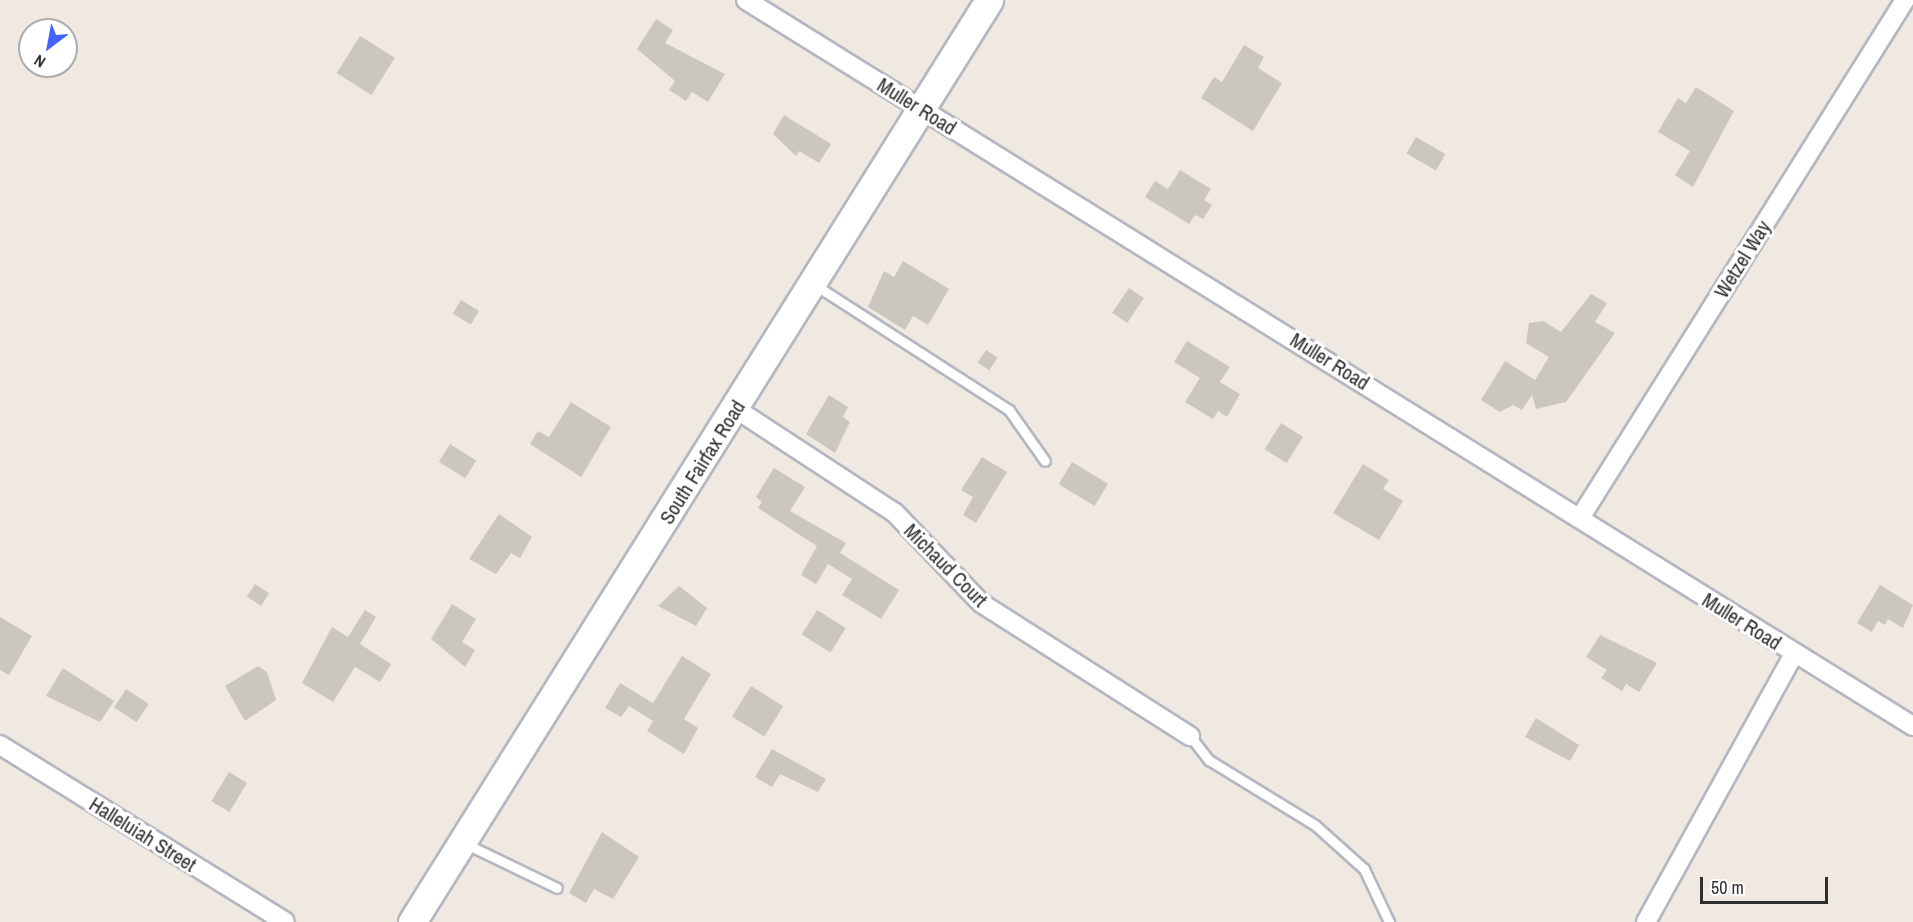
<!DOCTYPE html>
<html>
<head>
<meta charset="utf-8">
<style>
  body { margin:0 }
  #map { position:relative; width:1913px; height:922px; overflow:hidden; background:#efe9e1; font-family:"Archivo Narrow",sans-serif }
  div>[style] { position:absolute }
  .building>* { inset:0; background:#cbc7bf; transform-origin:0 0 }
  .roads { filter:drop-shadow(2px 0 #b4b7c1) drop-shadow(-2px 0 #b4b7c1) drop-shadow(0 2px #b4b7c1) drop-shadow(0 -2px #b4b7c1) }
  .lane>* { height:9px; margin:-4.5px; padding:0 4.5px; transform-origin:4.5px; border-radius:4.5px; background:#fff }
  .street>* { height:18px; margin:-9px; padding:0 9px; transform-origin:9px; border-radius:9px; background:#fff }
  .secondary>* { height:27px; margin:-13.5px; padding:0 13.5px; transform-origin:13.5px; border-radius:13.5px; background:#fff }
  span { translate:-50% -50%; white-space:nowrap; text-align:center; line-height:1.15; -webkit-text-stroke:6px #fff; paint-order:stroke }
  .street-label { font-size:20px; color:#2e2e2e }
  .north { position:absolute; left:18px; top:18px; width:60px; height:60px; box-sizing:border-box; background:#fff; border:2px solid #ababab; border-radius:50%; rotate:212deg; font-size:16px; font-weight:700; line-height:24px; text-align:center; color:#2e2e2e }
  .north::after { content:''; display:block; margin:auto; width:21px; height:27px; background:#4264fb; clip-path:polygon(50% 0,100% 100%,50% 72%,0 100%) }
  .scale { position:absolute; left:1700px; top:877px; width:128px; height:27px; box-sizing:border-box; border:3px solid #2e2e2e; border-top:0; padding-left:8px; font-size:18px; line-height:21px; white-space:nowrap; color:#2e2e2e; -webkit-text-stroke:4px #fff; paint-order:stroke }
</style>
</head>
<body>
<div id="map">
  <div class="building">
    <i style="clip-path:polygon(656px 19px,673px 30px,665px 43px,725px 74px,708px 102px,692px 92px,686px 101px,669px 90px,675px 81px,637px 49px)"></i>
    <i style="left:360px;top:36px;width:41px;height:44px;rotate:32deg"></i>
    <i style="clip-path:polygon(1244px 45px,1264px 57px,1258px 68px,1282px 83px,1253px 131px,1201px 98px,1214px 77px,1222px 82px)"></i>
    <i style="clip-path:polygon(1696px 87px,1734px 111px,1693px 187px,1675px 175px,1690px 151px,1658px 132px,1678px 98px,1686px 103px)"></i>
    <i style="clip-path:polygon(784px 115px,831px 144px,819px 163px,799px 151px,796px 156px,773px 134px)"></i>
    <i style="left:1416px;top:137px;width:34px;height:19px;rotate:30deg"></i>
    <i style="clip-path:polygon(1180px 170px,1211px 189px,1204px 200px,1212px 205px,1203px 219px,1195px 215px,1189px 224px,1145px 197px,1155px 181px,1168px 189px)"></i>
    <i style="clip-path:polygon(903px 261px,949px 289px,928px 325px,913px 316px,905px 330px,868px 307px,884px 271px,894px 277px)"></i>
    <i style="left:1129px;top:288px;width:18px;height:30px;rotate:34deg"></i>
    <i style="clip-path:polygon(1591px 294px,1607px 303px,1595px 322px,1615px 333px,1566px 402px,1536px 409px,1532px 395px,1522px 410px,1513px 405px,1500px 412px,1481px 400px,1505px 361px,1535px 380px,1549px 357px,1526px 343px,1529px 323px,1543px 321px,1561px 332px)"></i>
    <i style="left:461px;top:300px;width:21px;height:16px;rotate:31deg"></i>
    <i style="clip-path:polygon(1187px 341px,1230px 367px,1220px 382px,1240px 394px,1227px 417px,1218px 411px,1213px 419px,1185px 402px,1200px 378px,1174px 362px)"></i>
    <i style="left:986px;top:350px;width:14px;height:15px;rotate:34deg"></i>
    <i style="clip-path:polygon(829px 395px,848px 407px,843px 417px,850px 422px,835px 453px,806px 434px)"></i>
    <i style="clip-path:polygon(571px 402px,611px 427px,581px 477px,530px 444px,538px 431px,549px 437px)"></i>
    <i style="left:1281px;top:423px;width:26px;height:31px;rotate:32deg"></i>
    <i style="left:450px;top:444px;width:31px;height:21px;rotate:32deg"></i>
    <i style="clip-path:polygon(982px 457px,1007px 472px,976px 523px,963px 515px,973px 497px,961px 490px)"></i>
    <i style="left:1072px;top:462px;width:42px;height:26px;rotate:31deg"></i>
    <i style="clip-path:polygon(1363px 464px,1389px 480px,1383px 489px,1403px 501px,1379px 540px,1333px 513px)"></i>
    <i style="clip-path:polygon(774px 468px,805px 487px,790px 511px,846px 543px,840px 553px,899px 590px,881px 619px,842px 595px,852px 579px,828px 564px,816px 584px,801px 575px,817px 546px,758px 508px,762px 502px,756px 497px)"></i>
    <i style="clip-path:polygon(499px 514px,532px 537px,520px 558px,511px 553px,496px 574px,469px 559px)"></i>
    <i style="left:255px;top:584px;width:17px;height:15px;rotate:33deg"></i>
    <i style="clip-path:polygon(1880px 585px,1913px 605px,1903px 628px,1888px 619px,1885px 625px,1878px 621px,1872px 632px,1857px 623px)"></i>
    <i style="clip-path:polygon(679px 586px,707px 608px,696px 626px,658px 606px)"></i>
    <i style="clip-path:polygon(452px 604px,476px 619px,462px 642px,475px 650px,465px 667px,431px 639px)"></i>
    <i style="clip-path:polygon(365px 610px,376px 617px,360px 644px,391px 664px,380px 682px,355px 667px,333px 702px,302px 683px,332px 627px,348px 637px)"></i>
    <i style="left:817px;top:610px;width:34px;height:29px;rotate:32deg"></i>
    <i style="clip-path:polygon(0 617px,32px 636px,9px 675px,0 670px)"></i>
    <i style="clip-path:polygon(1600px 635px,1657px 663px,1639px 692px,1626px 684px,1622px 691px,1601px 678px,1607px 670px,1586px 657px)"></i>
    <i style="clip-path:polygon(682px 656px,711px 674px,684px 719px,698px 728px,684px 754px,647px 731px,653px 721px,629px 706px,621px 717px,605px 708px,620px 683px,653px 703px)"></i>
    <i style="clip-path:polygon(258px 666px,267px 672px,276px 700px,245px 721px,225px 686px)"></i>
    <i style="clip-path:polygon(63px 668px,114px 701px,100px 722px,46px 696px)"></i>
    <i style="left:751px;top:686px;width:38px;height:36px;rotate:32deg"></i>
    <i style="left:126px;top:689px;width:27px;height:22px;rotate:33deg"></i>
    <i style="clip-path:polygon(1536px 718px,1579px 745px,1570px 761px,1525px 737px)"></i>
    <i style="clip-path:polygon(772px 749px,826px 779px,818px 792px,780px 774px,772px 787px,755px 777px)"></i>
    <i style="left:229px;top:772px;width:21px;height:34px;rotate:31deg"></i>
    <i style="clip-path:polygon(602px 832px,639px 857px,613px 899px,594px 889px,586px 903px,569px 893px)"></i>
  </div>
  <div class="roads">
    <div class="lane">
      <i style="left:815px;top:285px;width:231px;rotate:32.8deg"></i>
      <i style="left:1009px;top:410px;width:62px;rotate:54.8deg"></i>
      <i style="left:1190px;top:736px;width:31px;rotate:52deg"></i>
      <i style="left:1209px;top:760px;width:124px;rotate:31.5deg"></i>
      <i style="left:1315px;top:825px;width:66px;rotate:41.9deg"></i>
      <i style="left:1364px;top:869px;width:59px;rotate:64.7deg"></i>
      <i style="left:464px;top:843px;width:103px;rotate:25.8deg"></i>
    </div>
    <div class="street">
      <i style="left:746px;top:0;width:1374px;rotate:31.89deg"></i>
      <i style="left:736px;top:409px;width:190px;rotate:33.2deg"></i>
      <i style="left:895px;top:513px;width:124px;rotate:46.3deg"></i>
      <i style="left:981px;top:603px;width:248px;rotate:32.5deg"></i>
      <i style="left:1580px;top:518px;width:612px;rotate:-57.9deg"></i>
      <i style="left:0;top:745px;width:335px;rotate:31.8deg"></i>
      <i style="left:1646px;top:922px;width:306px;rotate:-61.1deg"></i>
    </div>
    <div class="secondary">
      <i style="left:412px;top:922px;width:1088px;rotate:-57.96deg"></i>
    </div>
  </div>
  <div class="street-label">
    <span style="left:917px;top:106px;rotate:32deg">Muller Road</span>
    <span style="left:1742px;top:259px;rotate:-58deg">Wetzel Way</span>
    <span style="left:1330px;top:361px;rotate:32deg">Muller Road</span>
    <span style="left:702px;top:462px;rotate:-58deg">South Fairfax Road</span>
    <span style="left:946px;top:565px;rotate:45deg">Michaud Court</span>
    <span style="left:1742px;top:621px;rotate:32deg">Muller Road</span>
    <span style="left:143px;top:834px;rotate:32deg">Halleluiah Street</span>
  </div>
  <div class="north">N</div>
  <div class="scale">50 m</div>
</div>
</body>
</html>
